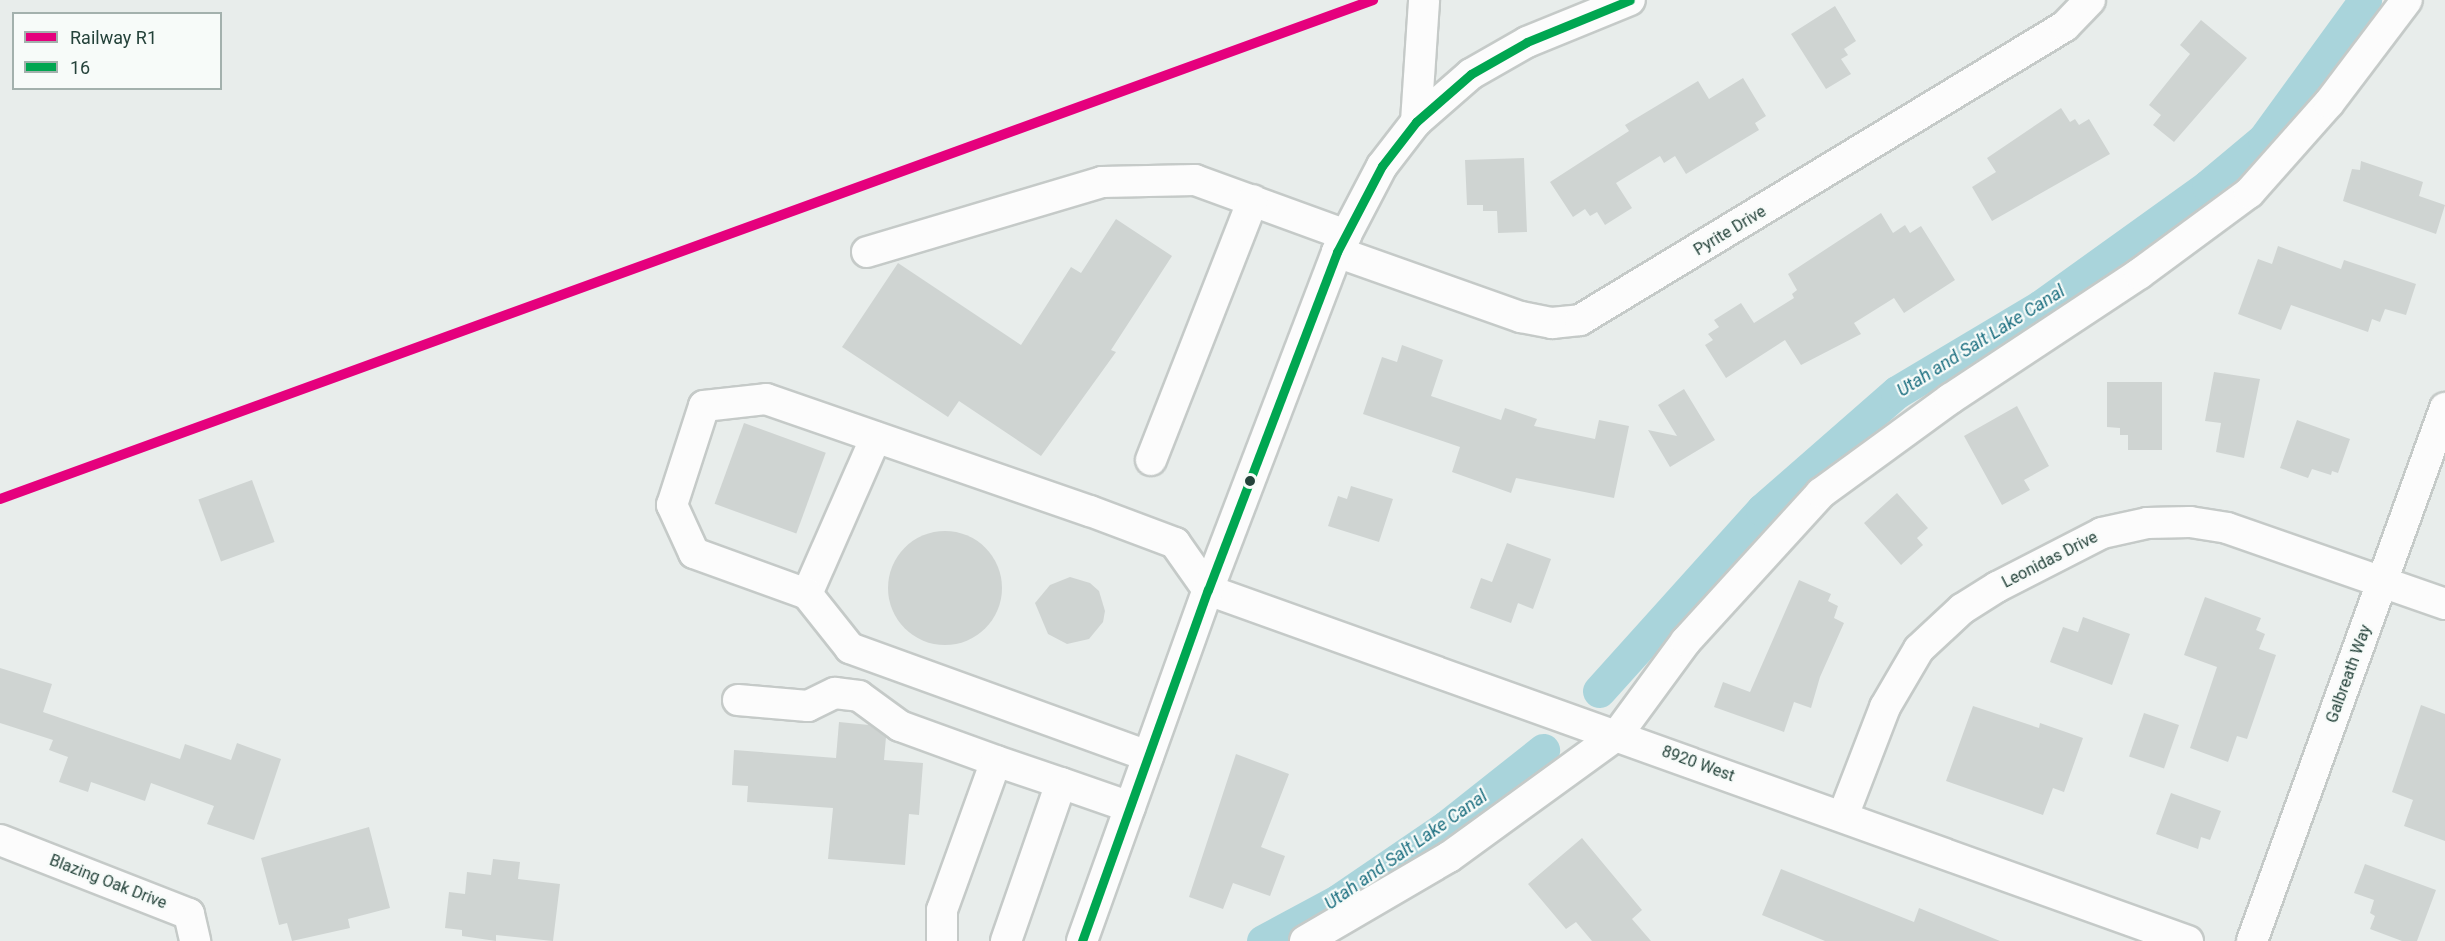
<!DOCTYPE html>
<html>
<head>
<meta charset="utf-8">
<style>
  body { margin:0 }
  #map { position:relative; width:2445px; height:941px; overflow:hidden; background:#e8edeb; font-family:Roboto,sans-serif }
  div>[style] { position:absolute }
  .canal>* { height:33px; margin:-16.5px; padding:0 16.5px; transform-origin:16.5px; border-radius:16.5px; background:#a9d4db }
  .building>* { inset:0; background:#cfd4d2; transform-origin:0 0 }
  .round { border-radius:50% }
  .roads { filter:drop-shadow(2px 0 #c5cac8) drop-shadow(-2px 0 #c5cac8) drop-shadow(0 2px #c5cac8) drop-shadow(0 -2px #c5cac8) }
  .minor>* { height:30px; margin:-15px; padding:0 15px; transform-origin:15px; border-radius:15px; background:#fcfcfc }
  .bus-1>* { height:9px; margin:-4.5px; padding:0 4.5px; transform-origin:4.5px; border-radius:4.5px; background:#00a651 }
  .rail-1>* { height:10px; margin:-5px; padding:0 5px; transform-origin:5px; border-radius:5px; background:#e5007d }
  .dots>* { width:16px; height:16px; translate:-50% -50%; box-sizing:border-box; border:3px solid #f7fbf9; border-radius:50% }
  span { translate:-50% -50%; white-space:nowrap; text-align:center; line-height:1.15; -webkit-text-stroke:4.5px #f7fbf9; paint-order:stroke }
  .street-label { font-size:16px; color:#24423a }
  .water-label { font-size:18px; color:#1c6f80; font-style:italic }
  .legend { position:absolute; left:12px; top:12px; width:210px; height:78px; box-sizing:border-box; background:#f7fbf9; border:2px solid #a3b1ad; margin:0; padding:8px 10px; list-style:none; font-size:18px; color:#24423a }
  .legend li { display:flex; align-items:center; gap:12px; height:30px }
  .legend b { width:30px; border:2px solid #a3b1ad }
</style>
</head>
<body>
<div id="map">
  <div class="canal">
    <i style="left:1599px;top:691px;width:244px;rotate:-48deg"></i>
    <i style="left:1762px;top:510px;width:179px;rotate:-41.2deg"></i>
    <i style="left:1897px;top:392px;width:168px;rotate:-30.8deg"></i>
    <i style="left:2041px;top:306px;width:206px;rotate:-35.7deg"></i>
    <i style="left:2208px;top:186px;width:73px;rotate:-40deg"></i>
    <i style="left:2264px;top:139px;width:172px;rotate:-54deg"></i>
    <i style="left:1263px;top:941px;width:86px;rotate:-28.3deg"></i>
    <i style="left:1339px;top:900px;width:130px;rotate:-34.3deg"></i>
    <i style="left:1446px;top:827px;width:124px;rotate:-38.4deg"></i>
  </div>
  <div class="building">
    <i style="clip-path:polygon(1835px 6px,1856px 41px,1844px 49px,1848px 55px,1841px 59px,1851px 74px,1826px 89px,1791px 34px)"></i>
    <i style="clip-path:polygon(2201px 20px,2247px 58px,2174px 142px,2153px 125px,2161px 115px,2149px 105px,2190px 54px,2180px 45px)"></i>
    <i style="clip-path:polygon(1743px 78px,1766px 116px,1755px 123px,1759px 130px,1686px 174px,1675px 156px,1664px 163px,1660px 156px,1616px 183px,1632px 208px,1605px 225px,1597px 212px,1590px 216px,1585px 209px,1573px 217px,1550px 182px,1629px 131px,1625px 125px,1698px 81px,1709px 99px)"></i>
    <i style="clip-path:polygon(2061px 108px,2070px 122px,2075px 119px,2079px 125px,2089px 119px,2110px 154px,1992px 221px,1972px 187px,1996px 172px,1987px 158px)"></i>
    <i style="clip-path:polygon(1524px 158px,1527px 232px,1498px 233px,1497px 211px,1483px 211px,1483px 205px,1467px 205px,1465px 160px)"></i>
    <i style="clip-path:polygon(2361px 161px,2423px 182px,2419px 196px,2445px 205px,2436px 234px,2343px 201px,2352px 169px,2360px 170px)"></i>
    <i style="clip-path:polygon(1881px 213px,1893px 233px,1905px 225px,1910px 233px,1921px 226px,1955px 280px,1904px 313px,1894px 298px,1854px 323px,1861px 334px,1801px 365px,1785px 340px,1726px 378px,1705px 345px,1713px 340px,1708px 334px,1719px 327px,1714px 320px,1741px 303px,1754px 323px,1794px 298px,1792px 294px,1797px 290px,1788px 274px)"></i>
    <i style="clip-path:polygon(1116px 219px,1172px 256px,1111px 350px,1116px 352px,1041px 456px,959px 401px,948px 417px,842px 347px,898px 263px,1021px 345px,1071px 267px,1081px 273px)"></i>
    <i style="clip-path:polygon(2278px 246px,2341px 269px,2344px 260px,2416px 284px,2406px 315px,2385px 309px,2380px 322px,2372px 319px,2368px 332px,2291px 305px,2281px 330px,2238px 314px,2258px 259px,2272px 264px)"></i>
    <i style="clip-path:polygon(1402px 345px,1443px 360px,1431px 396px,1501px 420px,1505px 408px,1537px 419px,1534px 426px,1595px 439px,1599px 420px,1629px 426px,1614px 498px,1516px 478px,1511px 493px,1452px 472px,1460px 447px,1363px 414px,1382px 357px,1397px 362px)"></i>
    <i style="clip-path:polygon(2214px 372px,2260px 379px,2244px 458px,2216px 452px,2221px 423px,2205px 421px)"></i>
    <i style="clip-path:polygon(2107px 382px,2162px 382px,2162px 450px,2128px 450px,2128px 435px,2120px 435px,2120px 428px,2107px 427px)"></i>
    <i style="clip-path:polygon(1684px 389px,1715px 440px,1670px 467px,1648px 430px,1677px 436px,1658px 405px)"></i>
    <i style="clip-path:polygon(2017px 406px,2049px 466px,2024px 480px,2030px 490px,2002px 505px,1964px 436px)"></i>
    <i style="clip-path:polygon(2297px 420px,2350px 439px,2338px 473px,2332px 471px,2331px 475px,2312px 469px,2308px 478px,2280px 468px)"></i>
    <i style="left:744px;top:423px;width:87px;height:86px;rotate:20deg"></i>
    <i style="left:252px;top:480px;width:66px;height:57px;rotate:70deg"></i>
    <i style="clip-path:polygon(1351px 486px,1393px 499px,1379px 542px,1328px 526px,1338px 496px,1347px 499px)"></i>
    <i style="clip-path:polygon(1897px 493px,1928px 528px,1917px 538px,1923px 545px,1901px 565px,1864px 523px)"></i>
    <i class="round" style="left:888px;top:531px;width:114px;height:114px"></i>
    <i style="clip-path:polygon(1507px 543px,1551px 559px,1533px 609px,1518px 603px,1511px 623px,1470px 608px,1481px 578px,1492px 582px)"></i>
    <i style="clip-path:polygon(1070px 577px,1090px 583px,1099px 591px,1105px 611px,1103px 622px,1089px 639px,1067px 644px,1048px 634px,1035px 603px,1050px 585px)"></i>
    <i style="clip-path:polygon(1799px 580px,1831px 594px,1828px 601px,1838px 606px,1834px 618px,1844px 623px,1820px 677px,1811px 708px,1794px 702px,1784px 732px,1714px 707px,1723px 682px,1750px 692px)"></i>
    <i style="clip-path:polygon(2205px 597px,2261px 618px,2256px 630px,2265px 634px,2259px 649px,2276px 655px,2247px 739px,2237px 736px,2228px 762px,2190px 748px,2217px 667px,2184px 655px)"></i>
    <i style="clip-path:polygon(2083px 617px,2130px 634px,2112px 685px,2050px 662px,2063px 627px,2078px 632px)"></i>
    <i style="clip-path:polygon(0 668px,52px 684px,43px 712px,180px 759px,185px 744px,231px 760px,237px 743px,281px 759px,254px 840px,207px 824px,214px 806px,151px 783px,145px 801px,91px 782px,88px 792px,59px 782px,68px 757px,49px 750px,53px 740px,0 723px)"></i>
    <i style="clip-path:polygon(2421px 705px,2445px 714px,2445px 841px,2404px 826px,2413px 800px,2392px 792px)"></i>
    <i style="clip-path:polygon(1973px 706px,2039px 728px,2040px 723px,2083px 738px,2064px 792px,2053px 788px,2043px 815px,1946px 781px)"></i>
    <i style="left:2144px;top:713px;width:37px;height:46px;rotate:19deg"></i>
    <i style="clip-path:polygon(839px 722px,869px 725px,886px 737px,884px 760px,923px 763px,919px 815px,909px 814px,905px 865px,828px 859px,833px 808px,747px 802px,748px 786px,732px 785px,734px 750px,836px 758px)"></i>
    <i style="clip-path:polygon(1236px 754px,1289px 774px,1261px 847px,1285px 856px,1270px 896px,1233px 883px,1223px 909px,1189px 897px)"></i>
    <i style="clip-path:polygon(2171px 793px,2221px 811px,2210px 840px,2201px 837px,2198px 849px,2156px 834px)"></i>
    <i style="clip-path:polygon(369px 827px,390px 908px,348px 919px,350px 928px,292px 941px,287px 923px,279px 925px,261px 858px)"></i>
    <i style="clip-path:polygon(1582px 838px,1642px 910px,1632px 919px,1651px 941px,1592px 941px,1576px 922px,1566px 929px,1528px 884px)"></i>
    <i style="clip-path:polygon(493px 859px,520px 862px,518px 879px,560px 884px,553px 941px,496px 935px,496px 941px,462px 936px,462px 930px,445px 928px,449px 892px,465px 894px,467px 872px,491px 875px)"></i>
    <i style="clip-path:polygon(2365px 864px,2436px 890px,2417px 941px,2402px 941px,2370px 929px,2375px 916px,2370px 913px,2374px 900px,2354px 893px)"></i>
    <i style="clip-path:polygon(1781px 869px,1914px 922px,1919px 908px,2000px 941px,1825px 941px,1762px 915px)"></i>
  </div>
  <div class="roads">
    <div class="minor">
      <i style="left:1416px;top:122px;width:122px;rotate:-86.2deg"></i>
      <i style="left:867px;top:252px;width:245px;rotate:-16.6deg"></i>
      <i style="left:1102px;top:182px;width:93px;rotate:-1.2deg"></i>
      <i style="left:1195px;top:180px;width:161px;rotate:20deg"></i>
      <i style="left:1337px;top:252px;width:195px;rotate:19.5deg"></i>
      <i style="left:1521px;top:317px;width:32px;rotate:11deg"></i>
      <i style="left:1552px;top:323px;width:28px;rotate:-6deg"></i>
      <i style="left:1580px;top:320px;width:567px;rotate:-31.22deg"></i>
      <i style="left:2065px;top:26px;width:36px;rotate:-46deg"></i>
      <i style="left:1151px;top:460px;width:279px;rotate:-68.6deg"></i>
      <i style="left:807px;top:594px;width:171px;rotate:-66.3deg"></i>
      <i style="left:738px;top:700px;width:70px;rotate:4.9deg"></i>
      <i style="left:808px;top:706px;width:30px;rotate:-26deg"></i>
      <i style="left:835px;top:693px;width:24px;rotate:7deg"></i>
      <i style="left:859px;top:696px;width:51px;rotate:36.2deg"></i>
      <i style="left:900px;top:726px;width:102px;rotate:20deg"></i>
      <i style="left:1148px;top:756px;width:317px;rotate:-160.1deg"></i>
      <i style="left:850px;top:648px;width:69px;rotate:-128.5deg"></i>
      <i style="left:807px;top:594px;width:120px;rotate:-160.1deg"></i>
      <i style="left:694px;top:553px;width:53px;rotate:-114.6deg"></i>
      <i style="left:672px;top:505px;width:104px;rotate:-72.1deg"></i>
      <i style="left:704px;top:406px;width:62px;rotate:-6.4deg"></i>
      <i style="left:766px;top:399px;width:343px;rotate:19.1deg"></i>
      <i style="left:1090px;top:511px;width:91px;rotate:20.6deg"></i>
      <i style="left:1175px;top:543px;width:57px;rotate:54.9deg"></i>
      <i style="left:1208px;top:590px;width:1041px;rotate:19.71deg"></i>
      <i style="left:1843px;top:816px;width:117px;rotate:-68.9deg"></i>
      <i style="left:1885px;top:707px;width:67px;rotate:-59.6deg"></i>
      <i style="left:1919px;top:649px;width:59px;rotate:-42.9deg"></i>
      <i style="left:1962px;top:609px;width:41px;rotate:-32.2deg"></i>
      <i style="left:1997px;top:587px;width:118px;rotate:-27.2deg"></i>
      <i style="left:2102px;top:533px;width:46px;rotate:-12.5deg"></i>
      <i style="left:2147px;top:523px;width:43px;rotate:-1.3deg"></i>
      <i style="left:2190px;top:522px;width:37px;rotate:9deg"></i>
      <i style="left:2227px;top:528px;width:231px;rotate:19.2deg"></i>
      <i style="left:0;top:840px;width:203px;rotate:21.4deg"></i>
      <i style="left:189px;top:914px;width:28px;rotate:77deg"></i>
      <i style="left:942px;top:941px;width:31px;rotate:-90deg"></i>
      <i style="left:942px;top:910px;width:158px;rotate:-70.1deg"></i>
      <i style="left:996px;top:761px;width:69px;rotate:18.7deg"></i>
      <i style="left:1006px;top:941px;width:167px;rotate:-70.8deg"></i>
      <i style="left:1061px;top:783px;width:73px;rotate:19.2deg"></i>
      <i style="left:1082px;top:941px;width:373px;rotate:-70.3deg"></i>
      <i style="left:1208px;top:590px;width:362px;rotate:-69.1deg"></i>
      <i style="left:1337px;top:252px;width:97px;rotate:-62.4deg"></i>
      <i style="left:1382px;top:166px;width:56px;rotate:-52.3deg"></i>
      <i style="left:1416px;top:122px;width:73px;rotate:-41.1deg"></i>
      <i style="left:1471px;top:74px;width:64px;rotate:-29.7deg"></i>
      <i style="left:1527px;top:42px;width:111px;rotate:-22.2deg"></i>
      <i style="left:1305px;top:941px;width:167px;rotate:-30.3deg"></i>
      <i style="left:1449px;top:857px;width:208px;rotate:-36deg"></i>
      <i style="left:1617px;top:735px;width:117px;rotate:-53.7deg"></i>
      <i style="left:1686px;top:641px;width:200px;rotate:-47.6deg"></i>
      <i style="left:1821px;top:493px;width:160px;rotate:-36.1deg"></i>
      <i style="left:1950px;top:399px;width:227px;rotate:-33.5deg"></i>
      <i style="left:2139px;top:274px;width:137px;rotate:-36.4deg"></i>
      <i style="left:2249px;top:193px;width:120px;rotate:-48.4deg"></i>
      <i style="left:2329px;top:103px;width:129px;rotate:-52.9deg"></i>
      <i style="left:2252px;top:941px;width:567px;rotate:-70.09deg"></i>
    </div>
  </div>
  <div class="bus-1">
    <i style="left:1082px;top:941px;width:373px;rotate:-70.3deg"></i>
    <i style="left:1208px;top:590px;width:362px;rotate:-69.1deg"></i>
    <i style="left:1337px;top:252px;width:97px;rotate:-62.4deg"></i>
    <i style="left:1382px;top:166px;width:56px;rotate:-52.3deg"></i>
    <i style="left:1416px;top:122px;width:73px;rotate:-41.1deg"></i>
    <i style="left:1471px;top:74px;width:64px;rotate:-29.7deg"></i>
    <i style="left:1527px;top:42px;width:111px;rotate:-22.2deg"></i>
  </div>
  <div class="rail-1">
    <i style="left:0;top:499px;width:1461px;rotate:-19.97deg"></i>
  </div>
  <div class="dots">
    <i style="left:1250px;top:481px;background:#24423a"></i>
  </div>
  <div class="street-label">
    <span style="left:1730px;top:231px;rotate:-31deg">Pyrite Drive</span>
    <span style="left:2050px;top:560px;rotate:-27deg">Leonidas Drive</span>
    <span style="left:2349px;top:674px;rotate:-70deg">Galbreath Way</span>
    <span style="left:1698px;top:764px;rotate:20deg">8920 West</span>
    <span style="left:108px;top:882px;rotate:21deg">Blazing Oak Drive</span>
  </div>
  <div class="water-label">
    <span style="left:1981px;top:341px;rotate:-32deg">Utah and Salt Lake Canal</span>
    <span style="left:1406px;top:850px;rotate:-35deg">Utah and Salt Lake Canal</span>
  </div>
  <ul class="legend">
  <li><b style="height:8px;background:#e5007d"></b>Railway R1</li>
  <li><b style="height:8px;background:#00a651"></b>16</li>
  </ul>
</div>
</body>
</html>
